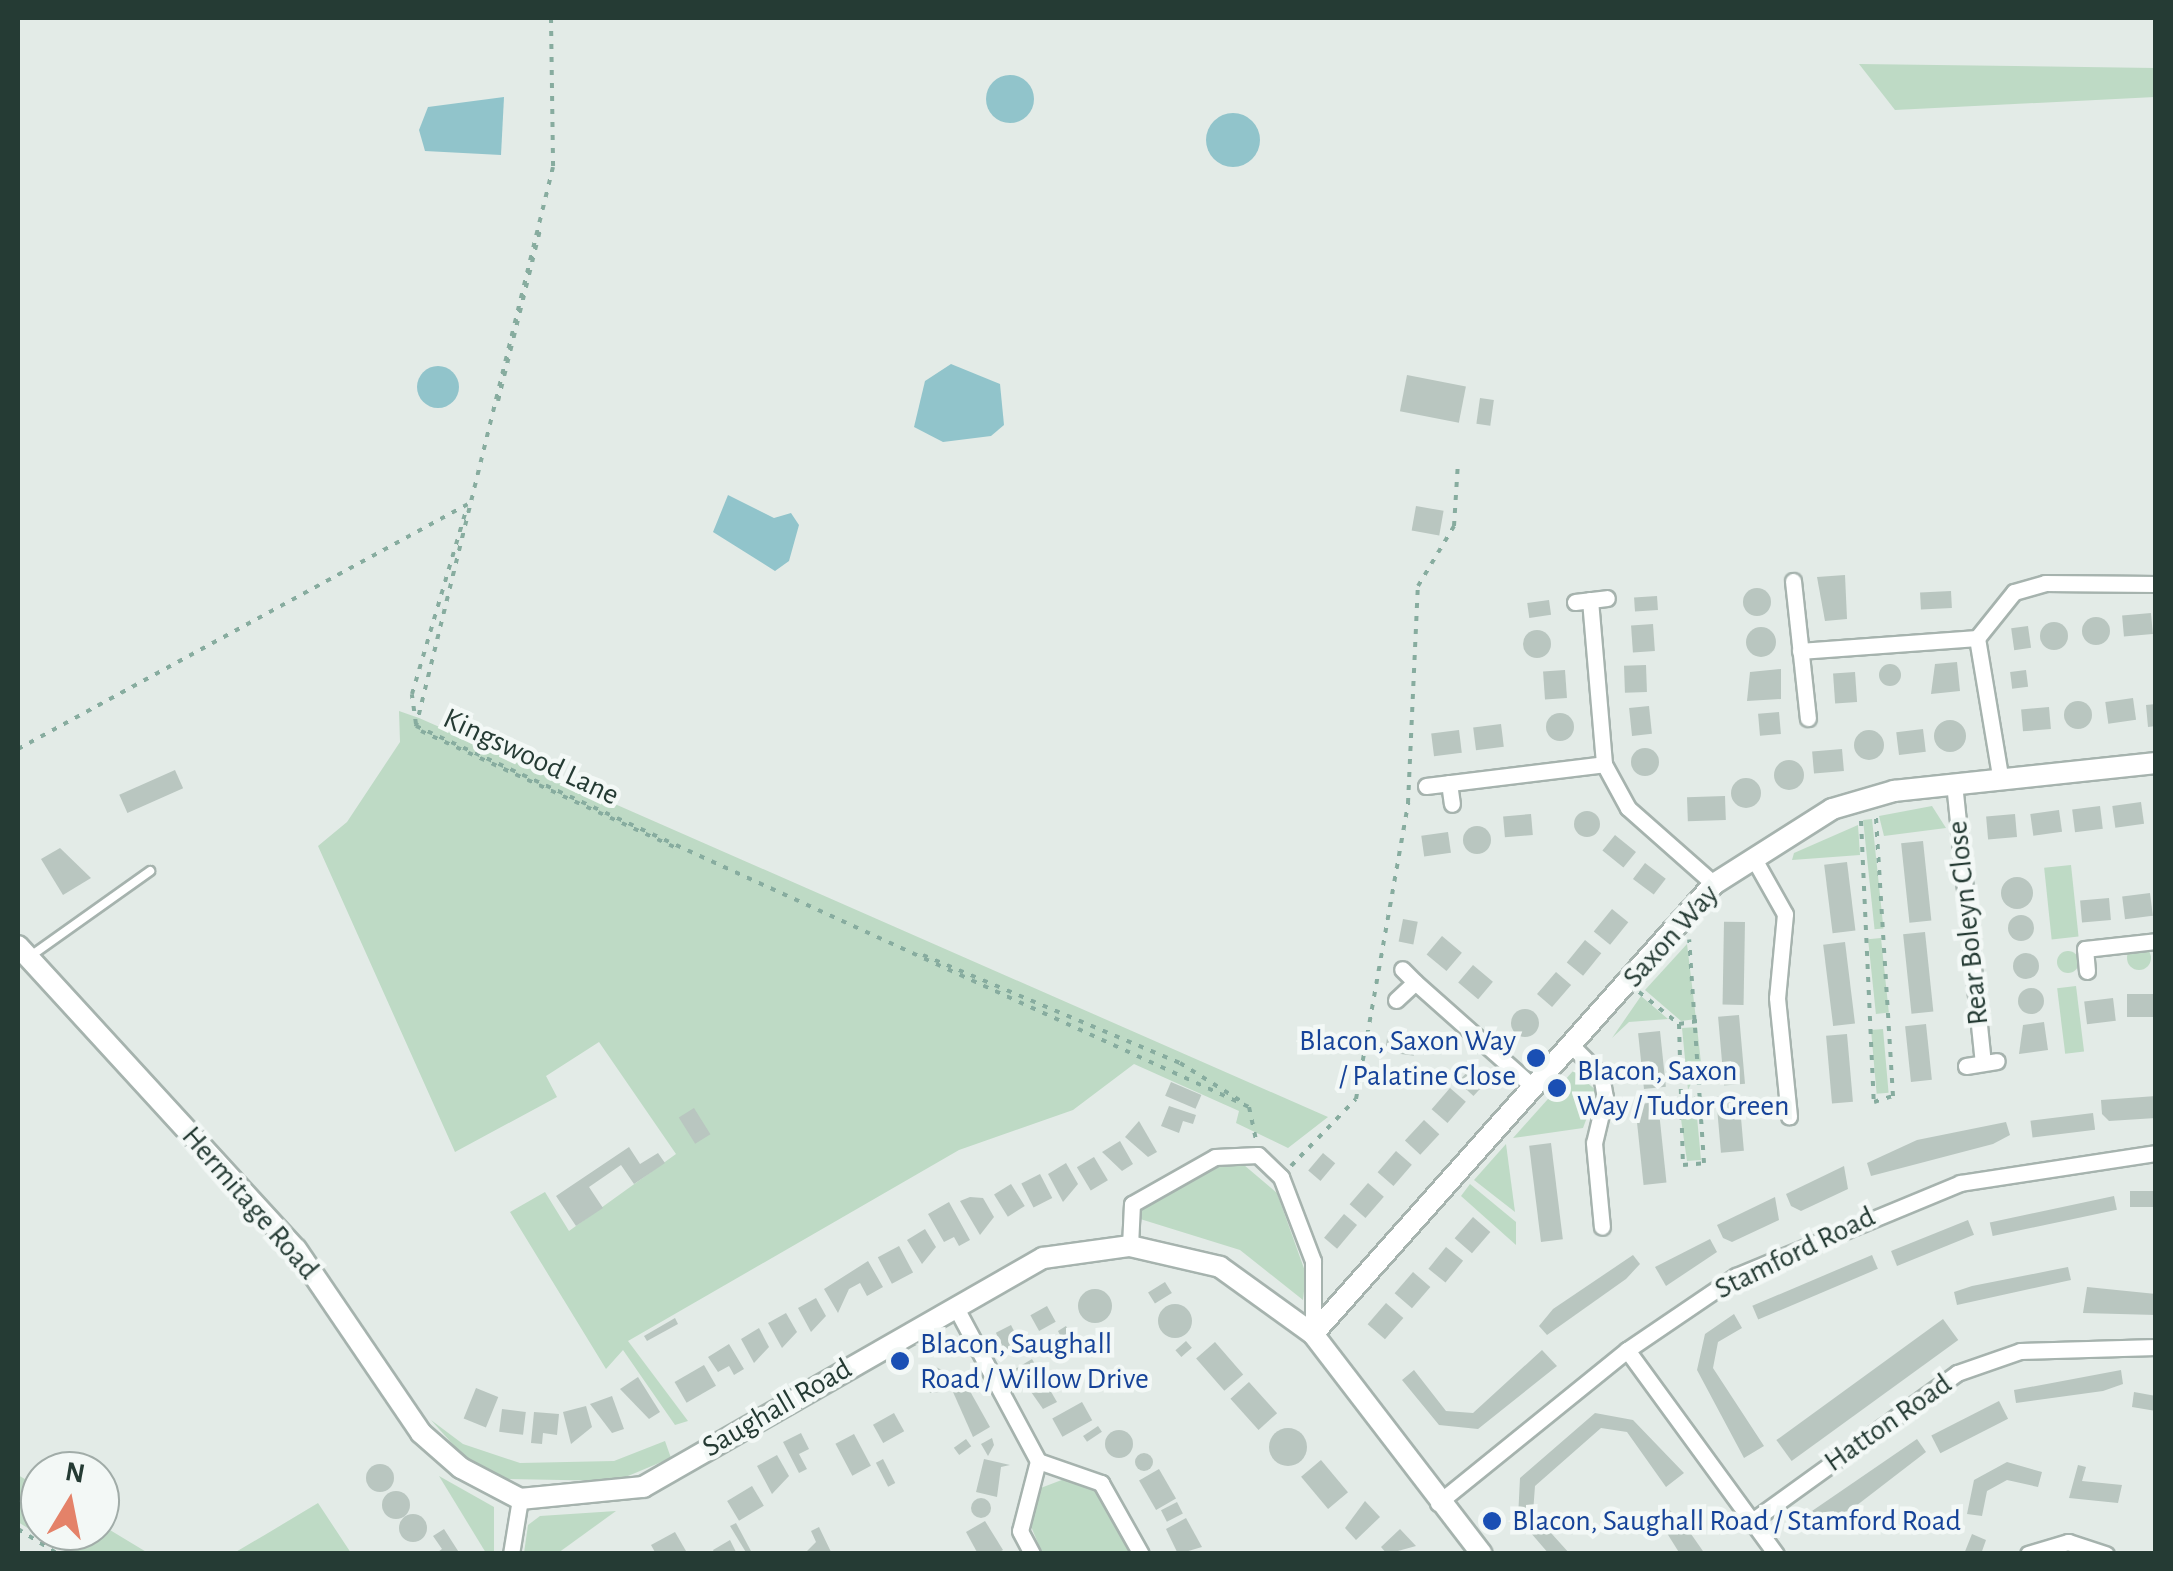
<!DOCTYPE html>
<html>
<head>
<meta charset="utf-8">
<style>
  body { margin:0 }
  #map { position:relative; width:2173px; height:1571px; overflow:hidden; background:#e3ebe7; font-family:"Alegreya Sans",sans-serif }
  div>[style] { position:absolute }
  .green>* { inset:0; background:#bedac5; transform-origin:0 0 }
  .round { border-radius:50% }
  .water>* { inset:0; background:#91c4cb }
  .building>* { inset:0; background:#b9c6c0; transform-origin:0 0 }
  .path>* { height:4px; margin-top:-2px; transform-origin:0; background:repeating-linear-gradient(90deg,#87ac9f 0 5px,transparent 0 13px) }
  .roads { filter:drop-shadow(2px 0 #a6b3ae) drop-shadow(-2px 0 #a6b3ae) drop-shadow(0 2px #a6b3ae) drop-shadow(0 -2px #a6b3ae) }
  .lane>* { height:8px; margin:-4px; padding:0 4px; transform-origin:4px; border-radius:4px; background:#fff }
  .street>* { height:15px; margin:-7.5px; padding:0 7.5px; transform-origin:7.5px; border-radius:7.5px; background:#fff }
  .secondary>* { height:20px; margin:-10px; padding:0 10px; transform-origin:10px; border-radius:10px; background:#fff }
  .dots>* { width:28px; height:28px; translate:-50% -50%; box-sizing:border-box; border:5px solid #f3f8f6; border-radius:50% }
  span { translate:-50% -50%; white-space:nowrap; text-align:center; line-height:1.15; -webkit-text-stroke:9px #f3f8f6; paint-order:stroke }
  .street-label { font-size:30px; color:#253b34 }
  .transit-label { font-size:30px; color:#164399 }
  .right { translate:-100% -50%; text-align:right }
  .left { translate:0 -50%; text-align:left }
  .frame { position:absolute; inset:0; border:20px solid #253b34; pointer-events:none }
  .north { position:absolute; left:20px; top:1451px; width:100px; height:100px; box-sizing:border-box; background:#f3f8f6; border:2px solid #a1aca8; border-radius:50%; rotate:10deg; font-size:28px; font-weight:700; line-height:40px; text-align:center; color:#253b34 }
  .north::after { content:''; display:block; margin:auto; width:35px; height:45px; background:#e48269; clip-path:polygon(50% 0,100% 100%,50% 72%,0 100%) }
</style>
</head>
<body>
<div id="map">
  <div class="green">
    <i style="clip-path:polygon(1859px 64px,2155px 68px,2155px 97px,1895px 110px)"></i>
    <i style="clip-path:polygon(399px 711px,419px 718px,1328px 1117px,1288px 1148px,1236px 1123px,1239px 1111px,1134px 1064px,1073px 1110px,959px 1150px,628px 1341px,688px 1421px,675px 1425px,623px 1350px,606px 1369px,510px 1212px,545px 1192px,569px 1231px,676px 1154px,599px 1042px,546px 1076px,557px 1097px,455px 1152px,318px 846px,347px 822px,400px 742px)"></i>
    <i style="clip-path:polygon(1932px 806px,1946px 828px,1884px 836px,1879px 816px)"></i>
    <i style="left:1872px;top:819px;width:110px;height:9px;rotate:84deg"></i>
    <i style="clip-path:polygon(1858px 825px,1860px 855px,1792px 860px,1794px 853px)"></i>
    <i style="left:2071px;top:865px;width:72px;height:27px;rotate:84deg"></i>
    <i style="left:1881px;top:938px;width:75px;height:13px;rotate:84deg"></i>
    <i style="clip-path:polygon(1687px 944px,1696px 1019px,1681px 1021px,1645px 990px)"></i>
    <i class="round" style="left:2127px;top:946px;width:24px;height:24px"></i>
    <i class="round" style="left:2057px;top:951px;width:22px;height:22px"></i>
    <i style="left:2076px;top:986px;width:66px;height:19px;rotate:83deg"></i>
    <i style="clip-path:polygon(1641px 996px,1668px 1019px,1629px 1022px,1612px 1038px)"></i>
    <i style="clip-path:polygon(1697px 1027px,1701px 1063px,1688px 1090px,1682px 1028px)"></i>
    <i style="left:1883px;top:1029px;width:64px;height:12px;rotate:85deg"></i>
    <i style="clip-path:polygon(1573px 1071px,1597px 1091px,1583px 1128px,1513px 1138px)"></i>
    <i style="clip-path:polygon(1695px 1096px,1701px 1160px,1687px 1161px,1680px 1112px)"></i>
    <i style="clip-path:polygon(1506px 1144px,1515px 1212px,1474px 1180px)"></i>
    <i style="clip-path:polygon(1244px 1165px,1277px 1193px,1306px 1274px,1303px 1300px,1240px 1250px,1137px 1218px,1139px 1207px,1214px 1167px)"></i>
    <i style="clip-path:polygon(1470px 1184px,1516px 1222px,1516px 1245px,1461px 1196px)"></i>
    <i style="clip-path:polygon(431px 1420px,463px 1444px,520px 1463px,614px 1461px,665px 1441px,671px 1458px,616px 1481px,506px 1479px,466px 1459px)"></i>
    <i style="clip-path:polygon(18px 1475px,40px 1488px,40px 1531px,100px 1524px,148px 1553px,68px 1553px,18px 1522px)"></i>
    <i style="clip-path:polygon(439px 1476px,494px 1507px,494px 1552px,486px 1553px)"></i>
    <i style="clip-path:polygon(1067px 1478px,1100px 1491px,1135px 1553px,1042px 1553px,1028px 1519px,1038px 1489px)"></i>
    <i style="clip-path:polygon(318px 1503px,351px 1553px,234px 1553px,263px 1536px)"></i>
    <i style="clip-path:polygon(616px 1511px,558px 1553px,524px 1553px,528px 1525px,540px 1516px)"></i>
  </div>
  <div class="water">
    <i class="round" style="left:986px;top:75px;width:48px;height:48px"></i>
    <i style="clip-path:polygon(504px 97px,501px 155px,425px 151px,419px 130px,428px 107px)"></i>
    <i class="round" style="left:1206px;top:113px;width:54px;height:54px"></i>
    <i style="clip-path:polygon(951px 364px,1000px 384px,1004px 425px,991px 436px,943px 442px,914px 427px,925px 381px)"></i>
    <i class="round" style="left:417px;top:366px;width:42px;height:42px"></i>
    <i style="clip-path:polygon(728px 495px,774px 518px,791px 513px,799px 525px,789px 561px,775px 571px,713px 532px)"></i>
  </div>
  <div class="building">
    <i style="left:1407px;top:375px;width:60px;height:37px;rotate:11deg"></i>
    <i style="left:1480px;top:398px;width:14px;height:26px;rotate:8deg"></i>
    <i style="left:1416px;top:506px;width:28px;height:25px;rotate:10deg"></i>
    <i style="clip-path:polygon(1845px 575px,1847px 619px,1825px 621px,1817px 577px)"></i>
    <i class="round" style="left:1743px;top:588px;width:28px;height:28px"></i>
    <i style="left:1951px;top:591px;width:17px;height:31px;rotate:87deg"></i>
    <i style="left:1657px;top:596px;width:14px;height:23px;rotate:86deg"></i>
    <i style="left:1549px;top:600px;width:15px;height:22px;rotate:82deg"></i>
    <i style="left:2151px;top:613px;width:21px;height:29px;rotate:85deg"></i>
    <i class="round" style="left:2082px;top:617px;width:28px;height:28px"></i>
    <i class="round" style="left:2040px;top:622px;width:28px;height:28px"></i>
    <i style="left:1653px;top:624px;width:27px;height:22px;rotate:86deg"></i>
    <i style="left:2028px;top:626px;width:22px;height:17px;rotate:82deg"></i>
    <i class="round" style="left:1746px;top:627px;width:30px;height:30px"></i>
    <i class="round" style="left:1523px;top:630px;width:28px;height:28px"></i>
    <i style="clip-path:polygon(1957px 662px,1960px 691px,1931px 694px,1935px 664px)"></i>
    <i class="round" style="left:1879px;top:664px;width:22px;height:22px"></i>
    <i style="left:1646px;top:665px;width:27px;height:22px;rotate:88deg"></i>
    <i style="clip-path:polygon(1781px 669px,1781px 699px,1747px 701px,1750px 672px)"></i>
    <i style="left:1565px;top:670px;width:28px;height:22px;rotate:86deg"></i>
    <i style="left:2026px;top:670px;width:17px;height:16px;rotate:83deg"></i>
    <i style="left:1855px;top:672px;width:30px;height:22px;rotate:86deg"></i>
    <i style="left:2133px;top:698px;width:22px;height:28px;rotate:82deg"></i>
    <i class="round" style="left:2064px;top:701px;width:28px;height:28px"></i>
    <i style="clip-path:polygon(2156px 704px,2156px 726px,2148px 727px,2146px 705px)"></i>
    <i style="left:1649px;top:706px;width:28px;height:20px;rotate:84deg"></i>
    <i style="left:2049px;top:707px;width:22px;height:28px;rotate:85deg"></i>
    <i style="left:1779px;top:712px;width:22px;height:21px;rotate:85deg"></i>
    <i class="round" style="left:1546px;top:713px;width:28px;height:28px"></i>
    <i class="round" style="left:1934px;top:720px;width:32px;height:32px"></i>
    <i style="left:1501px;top:724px;width:23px;height:28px;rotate:83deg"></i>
    <i style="left:1923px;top:729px;width:23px;height:27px;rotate:83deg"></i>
    <i style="left:1459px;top:730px;width:23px;height:28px;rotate:83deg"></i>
    <i class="round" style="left:1854px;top:730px;width:30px;height:30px"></i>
    <i class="round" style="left:1631px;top:748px;width:28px;height:28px"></i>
    <i style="left:1842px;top:749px;width:22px;height:30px;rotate:85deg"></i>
    <i class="round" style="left:1774px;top:760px;width:30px;height:30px"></i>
    <i style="left:175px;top:770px;width:20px;height:61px;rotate:66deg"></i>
    <i class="round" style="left:1731px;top:778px;width:30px;height:30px"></i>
    <i style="left:1725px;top:796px;width:24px;height:38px;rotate:88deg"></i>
    <i style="left:2141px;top:802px;width:22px;height:29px;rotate:82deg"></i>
    <i style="left:2100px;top:806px;width:23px;height:28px;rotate:83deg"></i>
    <i style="left:2059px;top:810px;width:22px;height:29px;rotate:82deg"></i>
    <i class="round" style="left:1574px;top:811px;width:26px;height:26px"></i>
    <i style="left:1531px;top:814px;width:21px;height:28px;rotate:85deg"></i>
    <i style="left:2015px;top:814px;width:23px;height:29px;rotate:85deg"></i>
    <i class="round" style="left:1463px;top:826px;width:28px;height:28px"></i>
    <i style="left:1448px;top:832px;width:21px;height:27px;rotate:82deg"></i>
    <i style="left:1615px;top:835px;width:27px;height:20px;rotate:39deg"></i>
    <i style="left:1923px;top:841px;width:80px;height:22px;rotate:84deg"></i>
    <i style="clip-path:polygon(60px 848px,91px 878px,63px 895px,41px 859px)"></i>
    <i style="left:1847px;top:862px;width:69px;height:23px;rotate:83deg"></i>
    <i style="left:1645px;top:863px;width:26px;height:20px;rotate:37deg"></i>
    <i class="round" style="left:2001px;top:877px;width:32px;height:32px"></i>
    <i style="left:2150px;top:893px;width:23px;height:28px;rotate:83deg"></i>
    <i style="left:2109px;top:898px;width:22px;height:29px;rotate:85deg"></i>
    <i style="left:1612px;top:909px;width:21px;height:29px;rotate:39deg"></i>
    <i class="round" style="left:2008px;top:915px;width:26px;height:26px"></i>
    <i style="left:1403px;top:919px;width:15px;height:23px;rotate:11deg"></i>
    <i style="left:1745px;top:922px;width:83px;height:21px;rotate:91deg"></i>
    <i style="left:1925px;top:932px;width:80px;height:22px;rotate:84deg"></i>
    <i style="left:1442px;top:936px;width:26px;height:24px;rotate:40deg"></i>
    <i style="left:1585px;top:940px;width:21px;height:29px;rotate:39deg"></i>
    <i style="left:1845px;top:942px;width:82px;height:22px;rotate:83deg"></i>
    <i class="round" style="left:2013px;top:953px;width:26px;height:26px"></i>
    <i style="left:1473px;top:965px;width:26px;height:23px;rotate:40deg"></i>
    <i style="left:1556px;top:972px;width:20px;height:29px;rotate:41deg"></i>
    <i class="round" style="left:2018px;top:988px;width:26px;height:26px"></i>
    <i style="left:2156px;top:994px;width:23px;height:29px;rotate:90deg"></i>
    <i style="left:2113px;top:998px;width:23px;height:29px;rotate:83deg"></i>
    <i class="round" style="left:1511px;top:1009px;width:28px;height:28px"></i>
    <i style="left:1739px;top:1015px;width:69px;height:21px;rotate:85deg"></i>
    <i style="clip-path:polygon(2044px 1022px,2048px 1050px,2019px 1054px,2023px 1025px)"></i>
    <i style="left:1926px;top:1024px;width:56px;height:21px;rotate:84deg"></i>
    <i style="left:1388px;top:1031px;width:29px;height:21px;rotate:8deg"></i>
    <i style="left:1660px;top:1031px;width:56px;height:22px;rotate:84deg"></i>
    <i style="left:1847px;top:1034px;width:68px;height:21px;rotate:85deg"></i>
    <i style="left:1469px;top:1070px;width:21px;height:16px;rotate:43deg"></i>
    <i style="left:1171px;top:1082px;width:33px;height:15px;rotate:23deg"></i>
    <i style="left:1450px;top:1088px;width:21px;height:28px;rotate:41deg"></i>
    <i style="left:1739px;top:1095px;width:56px;height:23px;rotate:85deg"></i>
    <i style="clip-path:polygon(2156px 1096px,2156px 1118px,2109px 1121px,2102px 1114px,2101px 1100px)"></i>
    <i style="left:1658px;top:1102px;width:81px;height:23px;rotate:84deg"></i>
    <i style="clip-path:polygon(1169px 1106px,1196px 1115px,1193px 1124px,1183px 1121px,1179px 1133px,1161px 1126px)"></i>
    <i style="left:694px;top:1108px;width:31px;height:18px;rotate:58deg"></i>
    <i style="left:2093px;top:1113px;width:17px;height:63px;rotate:83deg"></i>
    <i style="left:1424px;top:1120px;width:21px;height:28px;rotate:43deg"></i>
    <i style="clip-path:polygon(1139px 1121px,1157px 1152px,1148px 1157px,1125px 1137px)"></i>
    <i style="clip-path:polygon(2006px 1122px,2010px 1135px,1993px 1144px,1871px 1176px,1867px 1163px,1917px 1140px)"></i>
    <i style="clip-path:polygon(1120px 1141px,1133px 1164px,1122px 1171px,1102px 1152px)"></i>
    <i style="left:1551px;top:1143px;width:97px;height:22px;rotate:83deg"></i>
    <i style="clip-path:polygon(629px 1147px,640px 1164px,658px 1153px,665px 1163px,634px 1184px,621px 1165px,589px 1187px,603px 1208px,576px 1226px,556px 1196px)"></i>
    <i style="left:1396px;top:1151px;width:21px;height:28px;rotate:41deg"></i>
    <i style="left:1323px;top:1153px;width:16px;height:23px;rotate:40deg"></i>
    <i style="left:1094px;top:1157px;width:27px;height:20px;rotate:59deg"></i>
    <i style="clip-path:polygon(1066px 1163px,1078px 1184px,1063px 1202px,1048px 1174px)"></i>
    <i style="clip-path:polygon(1844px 1166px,1848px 1189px,1801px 1211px,1791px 1206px,1786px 1194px)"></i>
    <i style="left:1040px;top:1174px;width:27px;height:21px;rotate:63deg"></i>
    <i style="left:1368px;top:1183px;width:21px;height:28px;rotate:41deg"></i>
    <i style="left:1011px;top:1184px;width:26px;height:20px;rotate:58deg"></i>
    <i style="left:2156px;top:1191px;width:16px;height:26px;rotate:90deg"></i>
    <i style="left:2114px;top:1196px;width:14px;height:127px;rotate:78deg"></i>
    <i style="clip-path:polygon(970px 1197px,983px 1198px,994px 1217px,980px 1235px,960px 1201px)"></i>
    <i style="clip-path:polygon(1775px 1197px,1779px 1220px,1732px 1242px,1723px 1238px,1717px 1225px)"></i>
    <i style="clip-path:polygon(949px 1202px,970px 1240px,959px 1246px,954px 1237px,944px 1242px,928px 1214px)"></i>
    <i style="left:1344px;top:1214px;width:17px;height:31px;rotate:40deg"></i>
    <i style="left:1473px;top:1217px;width:23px;height:28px;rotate:41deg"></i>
    <i style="left:1968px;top:1220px;width:16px;height:83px;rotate:68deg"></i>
    <i style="clip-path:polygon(925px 1229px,936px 1247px,922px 1264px,907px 1240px)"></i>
    <i style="clip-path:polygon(1710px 1239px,1717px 1252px,1666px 1286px,1655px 1267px)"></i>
    <i style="left:899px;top:1246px;width:30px;height:24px;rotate:62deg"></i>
    <i style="left:1446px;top:1247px;width:22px;height:28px;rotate:39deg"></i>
    <i style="clip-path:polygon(1633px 1255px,1640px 1264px,1626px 1279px,1547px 1335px,1539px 1326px,1553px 1309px)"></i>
    <i style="left:1872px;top:1255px;width:15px;height:130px;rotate:67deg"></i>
    <i style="clip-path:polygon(868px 1261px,883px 1287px,867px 1296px,860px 1283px,849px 1289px,838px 1313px,824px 1289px)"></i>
    <i style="clip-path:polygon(2068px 1267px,2071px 1280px,1957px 1305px,1954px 1292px,1972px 1286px)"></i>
    <i style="left:1413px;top:1272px;width:23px;height:28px;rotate:41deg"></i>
    <i style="left:1165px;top:1282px;width:13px;height:20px;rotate:58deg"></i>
    <i style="clip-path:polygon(2087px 1287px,2156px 1294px,2156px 1315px,2083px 1313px)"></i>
    <i class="round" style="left:1078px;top:1289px;width:34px;height:34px"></i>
    <i style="clip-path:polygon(816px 1298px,826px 1316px,811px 1332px,798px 1308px)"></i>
    <i style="left:1386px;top:1303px;width:23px;height:28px;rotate:41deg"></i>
    <i class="round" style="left:1158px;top:1304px;width:34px;height:34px"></i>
    <i style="left:1047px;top:1306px;width:18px;height:19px;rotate:61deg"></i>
    <i style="clip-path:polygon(786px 1313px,797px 1332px,782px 1348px,768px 1323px)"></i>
    <i style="clip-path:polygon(1734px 1314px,1742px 1328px,1718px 1342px,1713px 1368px,1764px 1446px,1744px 1458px,1697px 1370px,1705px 1334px)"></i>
    <i style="clip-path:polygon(675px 1318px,678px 1324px,647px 1341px,644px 1336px)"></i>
    <i style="left:1943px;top:1319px;width:26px;height:206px;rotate:54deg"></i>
    <i style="left:1011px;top:1325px;width:20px;height:17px;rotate:63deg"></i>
    <i style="clip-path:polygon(1066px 1326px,1071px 1336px,1063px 1341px,1058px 1331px)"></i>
    <i style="clip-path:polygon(759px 1328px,769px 1347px,754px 1363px,741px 1339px)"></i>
    <i style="left:1186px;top:1341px;width:9px;height:14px;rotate:49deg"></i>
    <i style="left:1215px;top:1342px;width:43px;height:25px;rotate:49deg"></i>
    <i style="clip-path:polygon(729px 1344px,744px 1369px,734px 1375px,729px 1366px,718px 1372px,708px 1357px)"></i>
    <i style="clip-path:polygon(1542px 1350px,1557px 1366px,1478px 1429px,1439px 1425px,1402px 1380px,1414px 1370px,1446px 1411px,1473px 1413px)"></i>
    <i style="clip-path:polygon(1032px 1359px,1057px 1402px,1043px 1409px,1015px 1369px)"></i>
    <i style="left:704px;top:1365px;width:24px;height:34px;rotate:60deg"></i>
    <i class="round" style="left:920px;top:1367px;width:26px;height:26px"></i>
    <i style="clip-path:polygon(2121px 1370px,2123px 1384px,2103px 1391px,2016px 1403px,2014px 1390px)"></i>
    <i style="clip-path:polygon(961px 1375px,990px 1427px,973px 1437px,949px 1383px)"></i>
    <i style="clip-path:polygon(638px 1377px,660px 1412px,649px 1419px,620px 1389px)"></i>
    <i style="left:1249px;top:1382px;width:42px;height:25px;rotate:48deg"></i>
    <i style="left:476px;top:1388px;width:24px;height:33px;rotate:22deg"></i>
    <i style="clip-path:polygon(2134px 1392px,2156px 1396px,2156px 1411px,2132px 1407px)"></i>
    <i style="clip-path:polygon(612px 1396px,624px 1429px,612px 1433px,590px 1404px)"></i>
    <i style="left:1999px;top:1401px;width:20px;height:76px;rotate:63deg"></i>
    <i style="left:1082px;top:1402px;width:21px;height:34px;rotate:61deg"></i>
    <i style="clip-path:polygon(586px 1406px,592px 1427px,571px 1444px,563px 1412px)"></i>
    <i style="left:502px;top:1409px;width:24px;height:23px;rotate:7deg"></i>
    <i style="clip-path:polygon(534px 1412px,559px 1414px,557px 1435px,543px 1433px,542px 1444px,531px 1443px)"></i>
    <i style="left:894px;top:1413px;width:21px;height:24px;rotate:61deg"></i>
    <i style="clip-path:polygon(1595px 1413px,1633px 1420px,1684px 1473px,1666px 1487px,1627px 1432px,1601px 1428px,1535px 1486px,1533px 1513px,1570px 1554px,1549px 1554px,1518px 1518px,1520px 1478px)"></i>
    <i style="left:1098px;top:1426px;width:7px;height:18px;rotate:56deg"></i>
    <i class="round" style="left:1269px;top:1428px;width:38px;height:38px"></i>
    <i class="round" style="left:1105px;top:1430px;width:28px;height:28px"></i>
    <i style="clip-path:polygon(801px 1433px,809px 1449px,799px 1454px,807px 1469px,799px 1473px,783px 1442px)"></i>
    <i style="left:854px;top:1434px;width:36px;height:21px;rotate:62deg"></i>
    <i style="clip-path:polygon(992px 1438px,994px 1445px,988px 1456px,981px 1444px)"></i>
    <i style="left:966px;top:1439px;width:9px;height:15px;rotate:54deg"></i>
    <i style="clip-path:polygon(1917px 1439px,1926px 1452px,1826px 1529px,1812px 1511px)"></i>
    <i class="round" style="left:1135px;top:1453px;width:18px;height:18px"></i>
    <i style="clip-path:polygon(777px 1455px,789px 1476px,772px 1494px,757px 1466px)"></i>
    <i style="left:883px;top:1459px;width:27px;height:8px;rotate:63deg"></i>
    <i style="clip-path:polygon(984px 1459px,1010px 1465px,1001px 1467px,997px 1497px,976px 1492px)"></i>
    <i style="left:1321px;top:1460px;width:42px;height:26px;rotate:50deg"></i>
    <i style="clip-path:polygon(2007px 1462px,2042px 1472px,2038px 1487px,2007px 1480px,1987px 1491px,1982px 1516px,1967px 1514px,1974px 1480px)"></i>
    <i class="round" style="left:366px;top:1464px;width:28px;height:28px"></i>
    <i style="clip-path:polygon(2078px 1465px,2086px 1467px,2082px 1481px,2122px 1485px,2118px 1503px,2069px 1498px)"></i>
    <i style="left:1159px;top:1469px;width:34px;height:23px;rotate:60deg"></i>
    <i style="left:752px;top:1486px;width:23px;height:29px;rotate:59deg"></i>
    <i class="round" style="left:382px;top:1491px;width:28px;height:28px"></i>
    <i class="round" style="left:971px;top:1498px;width:20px;height:20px"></i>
    <i style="clip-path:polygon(1365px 1501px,1380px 1517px,1356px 1540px,1345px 1528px)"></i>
    <i style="left:1177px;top:1502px;width:13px;height:18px;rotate:63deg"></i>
    <i style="clip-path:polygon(1665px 1506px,1682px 1521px,1705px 1554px,1680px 1554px,1655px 1514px)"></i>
    <i class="round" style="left:399px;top:1514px;width:28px;height:28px"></i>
    <i style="clip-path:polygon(1186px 1518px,1202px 1547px,1178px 1554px,1166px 1529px)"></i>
    <i style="clip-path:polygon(985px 1521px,1003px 1550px,996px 1554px,978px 1554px,966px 1532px)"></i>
    <i style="clip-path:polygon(736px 1523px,751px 1551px,747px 1554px,730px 1526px)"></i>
    <i style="clip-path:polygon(819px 1527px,832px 1554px,804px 1554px,816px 1542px,811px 1531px)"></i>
    <i style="clip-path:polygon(444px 1529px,460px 1554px,435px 1554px,442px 1549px,433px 1536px)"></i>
    <i style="clip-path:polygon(1400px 1529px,1416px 1546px,1387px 1554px,1381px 1547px)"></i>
    <i style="clip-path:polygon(675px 1532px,686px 1551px,656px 1554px,651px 1545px)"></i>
    <i style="clip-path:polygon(1972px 1534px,1986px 1540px,1981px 1554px,1964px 1554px)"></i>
    <i style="clip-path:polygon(730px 1540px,737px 1554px,715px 1554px,713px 1550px)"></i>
  </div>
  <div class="path">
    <i style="left:551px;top:18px;width:149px;rotate:89.2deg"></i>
    <i style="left:553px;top:167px;width:576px;rotate:103.77deg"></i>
    <i style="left:416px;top:726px;width:916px;rotate:24.58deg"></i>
    <i style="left:1249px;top:1107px;width:35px;rotate:78deg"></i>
    <i style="left:498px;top:401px;width:180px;rotate:-76.2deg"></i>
    <i style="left:416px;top:724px;width:30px;rotate:-98deg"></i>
    <i style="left:412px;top:694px;width:191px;rotate:-73.6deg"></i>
    <i style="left:421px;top:731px;width:281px;rotate:24.6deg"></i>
    <i style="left:18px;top:749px;width:512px;rotate:-28.57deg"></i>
    <i style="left:1861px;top:821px;width:281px;rotate:87.4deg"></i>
    <i style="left:1874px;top:1102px;width:20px;rotate:-18deg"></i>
    <i style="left:1893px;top:1096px;width:280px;rotate:-93.5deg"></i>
    <i style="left:923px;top:955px;width:279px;rotate:22.8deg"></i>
    <i style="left:1180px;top:1063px;width:75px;rotate:32deg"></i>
    <i style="left:1639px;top:992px;width:51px;rotate:38.7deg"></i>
    <i style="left:1679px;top:1024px;width:141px;rotate:88.4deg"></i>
    <i style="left:1683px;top:1165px;width:21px;rotate:-5deg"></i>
    <i style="left:1704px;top:1163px;width:224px;rotate:-93.8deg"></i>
    <i style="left:1679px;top:1024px;width:20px;rotate:-9deg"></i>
    <i style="left:1291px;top:1166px;width:93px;rotate:-45.9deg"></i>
    <i style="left:1356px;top:1099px;width:301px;rotate:-80deg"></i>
    <i style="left:1408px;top:803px;width:217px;rotate:-87.4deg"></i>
    <i style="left:1418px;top:586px;width:70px;rotate:-59deg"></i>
    <i style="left:1454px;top:526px;width:63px;rotate:-86.4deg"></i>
    <i style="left:18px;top:1529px;width:47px;rotate:32deg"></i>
  </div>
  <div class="roads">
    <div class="lane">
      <i style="left:32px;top:955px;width:145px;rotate:-35.4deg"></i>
    </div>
    <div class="street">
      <i style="left:1793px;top:581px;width:138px;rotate:83.8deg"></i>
      <i style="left:1590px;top:600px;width:165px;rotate:85.1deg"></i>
      <i style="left:1604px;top:764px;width:50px;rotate:61.4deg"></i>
      <i style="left:1628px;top:808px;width:115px;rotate:41.5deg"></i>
      <i style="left:1575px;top:602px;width:32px;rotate:-7deg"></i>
      <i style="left:1977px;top:638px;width:59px;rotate:-51.2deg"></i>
      <i style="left:2014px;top:592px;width:32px;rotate:-16deg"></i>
      <i style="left:2045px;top:583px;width:111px;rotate:0.5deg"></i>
      <i style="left:1800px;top:651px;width:177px;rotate:-4.2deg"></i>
      <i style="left:1977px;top:638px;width:140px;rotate:80.5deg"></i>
      <i style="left:1449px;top:783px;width:21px;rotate:82deg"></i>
      <i style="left:1954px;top:783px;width:281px;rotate:84.1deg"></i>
      <i style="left:1426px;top:786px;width:179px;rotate:-7deg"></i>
      <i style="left:1754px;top:859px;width:63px;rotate:60.6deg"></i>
      <i style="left:1785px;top:914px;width:84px;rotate:95.4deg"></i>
      <i style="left:1777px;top:998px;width:119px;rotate:84.2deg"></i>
      <i style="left:2087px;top:971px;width:22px;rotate:-95deg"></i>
      <i style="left:2085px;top:949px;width:71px;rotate:-6.4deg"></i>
      <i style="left:1415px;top:982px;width:157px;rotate:41.6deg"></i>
      <i style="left:1396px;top:1000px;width:26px;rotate:-43deg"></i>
      <i style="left:1415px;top:982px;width:18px;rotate:-135deg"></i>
      <i style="left:1572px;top:1046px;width:41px;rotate:45deg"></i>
      <i style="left:1601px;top:1075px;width:22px;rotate:80deg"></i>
      <i style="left:1605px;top:1097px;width:47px;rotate:103.4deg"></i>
      <i style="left:1594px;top:1143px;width:84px;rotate:84.6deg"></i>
      <i style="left:1966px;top:1066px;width:31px;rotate:-9deg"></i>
      <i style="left:1130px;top:1246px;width:42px;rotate:-87.3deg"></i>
      <i style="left:1132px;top:1204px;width:95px;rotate:-29.5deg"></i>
      <i style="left:1215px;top:1157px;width:43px;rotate:-2.7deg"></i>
      <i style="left:1258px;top:1155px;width:32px;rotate:44deg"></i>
      <i style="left:1281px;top:1177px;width:90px;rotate:69.1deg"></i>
      <i style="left:1313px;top:1261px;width:73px;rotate:90deg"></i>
      <i style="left:955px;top:1306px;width:176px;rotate:61.8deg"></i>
      <i style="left:1038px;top:1461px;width:72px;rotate:104.4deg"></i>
      <i style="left:1020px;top:1531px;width:26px;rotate:62deg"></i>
      <i style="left:1627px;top:1350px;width:253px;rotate:53.9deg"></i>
      <i style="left:1038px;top:1461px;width:67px;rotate:19.2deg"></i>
      <i style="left:1101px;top:1483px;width:81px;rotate:60.6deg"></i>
      <i style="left:1438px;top:1503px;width:243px;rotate:-39deg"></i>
      <i style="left:1627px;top:1350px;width:132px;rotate:-34.2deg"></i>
      <i style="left:1736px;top:1276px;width:243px;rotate:-22.5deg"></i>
      <i style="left:1960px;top:1183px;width:198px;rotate:-8.7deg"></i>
      <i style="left:1752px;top:1521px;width:253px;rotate:-35.8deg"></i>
      <i style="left:1957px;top:1373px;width:67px;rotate:-19.2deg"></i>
      <i style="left:2020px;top:1351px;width:136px;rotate:-1.7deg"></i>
      <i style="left:511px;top:1554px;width:56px;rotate:-80.7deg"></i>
      <i style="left:2028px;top:1554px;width:42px;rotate:-16.7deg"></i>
      <i style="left:2068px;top:1542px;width:40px;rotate:18deg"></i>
    </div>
    <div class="secondary">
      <i style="left:18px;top:946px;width:411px;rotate:47.5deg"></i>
      <i style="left:296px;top:1249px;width:222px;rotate:55.8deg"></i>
      <i style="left:421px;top:1433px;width:53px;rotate:41.2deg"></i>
      <i style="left:461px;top:1468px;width:67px;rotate:27.7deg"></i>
      <i style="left:520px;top:1499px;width:124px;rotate:-5.6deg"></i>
      <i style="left:643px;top:1487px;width:461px;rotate:-29.8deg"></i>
      <i style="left:1043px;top:1258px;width:88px;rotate:-7.9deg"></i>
      <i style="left:1130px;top:1246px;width:92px;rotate:13.1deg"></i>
      <i style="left:1220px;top:1267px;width:115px;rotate:35.8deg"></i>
      <i style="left:1313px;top:1334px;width:277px;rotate:52.5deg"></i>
      <i style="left:1313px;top:1334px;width:603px;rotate:-48.3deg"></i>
      <i style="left:1714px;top:884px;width:140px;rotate:-32.4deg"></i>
      <i style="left:1832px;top:809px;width:65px;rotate:-16.2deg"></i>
      <i style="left:1894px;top:791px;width:263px;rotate:-6.1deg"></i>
    </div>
  </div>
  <div class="dots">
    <i style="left:1536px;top:1058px;background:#1a4fb4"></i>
    <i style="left:1557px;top:1088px;background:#1a4fb4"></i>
    <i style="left:900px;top:1361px;background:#1a4fb4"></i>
    <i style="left:1492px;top:1521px;background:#1a4fb4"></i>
  </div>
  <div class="street-label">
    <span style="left:531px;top:757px;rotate:25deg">Kingswood Lane</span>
    <span style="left:1968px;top:923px;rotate:-96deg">Rear Boleyn Close</span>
    <span style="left:1671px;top:936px;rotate:-48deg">Saxon Way</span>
    <span style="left:250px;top:1203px;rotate:49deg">Hermitage Road</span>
    <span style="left:1795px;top:1253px;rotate:-26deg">Stamford Road</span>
    <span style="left:777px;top:1408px;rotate:-30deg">Saughall Road</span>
    <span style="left:1888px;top:1423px;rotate:-35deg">Hatton Road</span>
  </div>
  <div class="transit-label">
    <span class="right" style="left:1516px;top:1058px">Blacon, Saxon Way<br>/ Palatine Close</span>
    <span class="left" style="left:1577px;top:1088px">Blacon, Saxon<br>Way / Tudor Green</span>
    <span class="left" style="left:920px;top:1361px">Blacon, Saughall<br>Road / Willow Drive</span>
    <span class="left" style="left:1512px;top:1521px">Blacon, Saughall Road / Stamford Road</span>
  </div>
  <div class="frame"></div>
  <div class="north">N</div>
</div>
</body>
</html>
